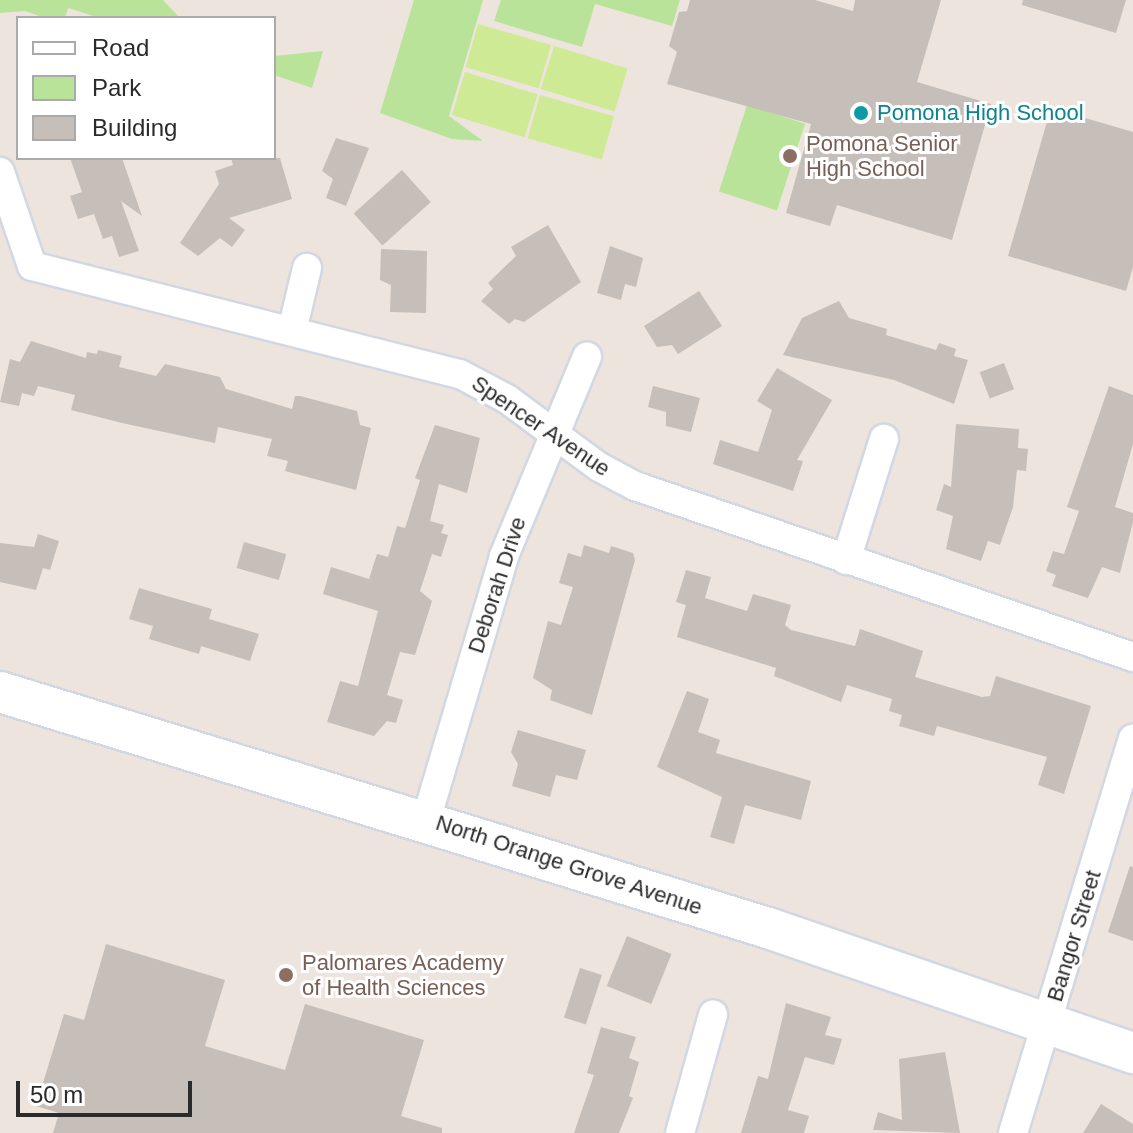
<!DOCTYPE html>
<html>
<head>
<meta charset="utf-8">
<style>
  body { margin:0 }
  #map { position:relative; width:1133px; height:1133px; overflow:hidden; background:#ede4dd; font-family:Arial,sans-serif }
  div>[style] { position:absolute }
  .green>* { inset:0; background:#bae39a; transform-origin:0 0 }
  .pitch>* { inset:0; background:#ceea95; transform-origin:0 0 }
  .building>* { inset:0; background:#c5beb9; transform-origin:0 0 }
  .roads { filter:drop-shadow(2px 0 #d2d7e3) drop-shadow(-2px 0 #d2d7e3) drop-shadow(0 2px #d2d7e3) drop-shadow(0 -2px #d2d7e3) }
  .minor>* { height:28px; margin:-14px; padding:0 14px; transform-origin:14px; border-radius:14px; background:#fff }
  .secondary>* { height:40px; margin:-20px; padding:0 20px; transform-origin:20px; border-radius:20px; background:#fff }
  .dots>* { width:22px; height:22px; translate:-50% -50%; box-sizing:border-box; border:4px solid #fff; border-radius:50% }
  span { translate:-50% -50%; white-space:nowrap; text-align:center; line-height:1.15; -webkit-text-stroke:6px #fff; paint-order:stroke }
  .culture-label { font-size:22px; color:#0d838f }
  .left { translate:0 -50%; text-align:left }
  .education-label { font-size:22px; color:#785e54 }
  .street-label { font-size:22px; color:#2b2b2b }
  .legend { position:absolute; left:16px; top:16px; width:260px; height:144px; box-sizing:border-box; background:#fff; border:2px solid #aaa; margin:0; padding:10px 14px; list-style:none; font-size:24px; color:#2b2b2b }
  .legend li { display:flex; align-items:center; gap:16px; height:40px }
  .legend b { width:40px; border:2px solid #aaa }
  .scale { position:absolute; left:16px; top:1081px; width:176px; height:36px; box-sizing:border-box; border:4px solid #2b2b2b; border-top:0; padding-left:10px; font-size:24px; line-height:28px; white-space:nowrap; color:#2b2b2b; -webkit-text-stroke:6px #fff; paint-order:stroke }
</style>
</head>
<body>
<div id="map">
  <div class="green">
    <i style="clip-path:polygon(0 0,163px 0,180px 18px,100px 18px,68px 8px,65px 18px,45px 18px,25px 11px,0 13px)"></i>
    <i style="clip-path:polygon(414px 0,483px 0,449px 116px,483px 141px,452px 139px,380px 113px)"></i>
    <i style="clip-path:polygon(501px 0,680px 0,672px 26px,595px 4px,582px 47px,494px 21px)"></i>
    <i style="clip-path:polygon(323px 51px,312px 88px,274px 75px,274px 56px)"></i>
    <i style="left:747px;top:105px;width:61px;height:91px;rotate:18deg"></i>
  </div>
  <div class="pitch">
    <i style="left:478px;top:24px;width:76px;height:45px;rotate:16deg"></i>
    <i style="left:554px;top:46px;width:77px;height:45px;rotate:17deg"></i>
    <i style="left:465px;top:72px;width:76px;height:45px;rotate:17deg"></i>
    <i style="left:540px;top:95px;width:77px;height:45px;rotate:16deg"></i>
  </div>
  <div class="building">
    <i style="clip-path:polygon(690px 0,815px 0,853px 11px,855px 0,941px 0,917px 82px,991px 104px,952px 240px,837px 205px,830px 226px,786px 213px,811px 124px,667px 84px,677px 52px,669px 46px,679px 12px,687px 11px)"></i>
    <i style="clip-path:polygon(1023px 0,1126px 0,1116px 33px,1022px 5px)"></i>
    <i style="clip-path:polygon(1051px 108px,1133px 132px,1133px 267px,1126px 291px,1008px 256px)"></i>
    <i style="clip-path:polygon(336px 138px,369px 148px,346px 206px,326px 198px,333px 179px,322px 171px)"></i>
    <i style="clip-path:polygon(70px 158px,122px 158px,142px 216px,121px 201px,139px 251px,119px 257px,112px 236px,103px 239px,94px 214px,78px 219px,70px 196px,82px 192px)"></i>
    <i style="clip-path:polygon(231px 158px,280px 158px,292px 199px,229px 218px,245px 230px,232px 247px,220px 238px,198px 256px,180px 243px,219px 184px,215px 171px,233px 165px)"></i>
    <i style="left:402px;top:170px;width:43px;height:65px;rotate:48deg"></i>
    <i style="clip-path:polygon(548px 225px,581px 282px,524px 322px,515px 319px,509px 324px,481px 301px,493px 289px,488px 283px,516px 256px,511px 247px)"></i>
    <i style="clip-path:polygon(610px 246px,643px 258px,636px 287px,625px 284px,621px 300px,597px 293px)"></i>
    <i style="clip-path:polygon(381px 249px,427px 251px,426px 313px,390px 312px,391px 285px,380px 280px)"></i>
    <i style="clip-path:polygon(699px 291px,722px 326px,678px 354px,672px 345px,657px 347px,644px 326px)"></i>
    <i style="clip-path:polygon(839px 301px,849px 318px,887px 329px,886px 335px,936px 350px,939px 343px,956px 349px,954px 356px,968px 360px,954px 404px,894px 380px,783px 355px,802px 318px)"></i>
    <i style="clip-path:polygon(31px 341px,86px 358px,87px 352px,97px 354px,98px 350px,122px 356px,119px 367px,156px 376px,165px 364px,220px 377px,226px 389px,292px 409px,295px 396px,300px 396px,357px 411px,360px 425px,371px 428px,356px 490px,285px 471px,288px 461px,267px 456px,272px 439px,218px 427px,215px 443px,122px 423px,71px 410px,75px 395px,38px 386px,34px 396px,22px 393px,19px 406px,0 402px,10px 359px,20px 362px)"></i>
    <i style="left:1004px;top:363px;width:28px;height:26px;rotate:69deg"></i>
    <i style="clip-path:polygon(777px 368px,832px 400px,797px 460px,803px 461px,793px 491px,713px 464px,720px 440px,758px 452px,772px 410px,757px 401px)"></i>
    <i style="clip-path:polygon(653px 386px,700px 398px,691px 432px,666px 426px,666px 412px,648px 407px)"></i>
    <i style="clip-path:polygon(1109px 386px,1133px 395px,1133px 444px,1115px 507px,1133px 513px,1133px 522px,1120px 573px,1102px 567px,1088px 598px,1052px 586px,1056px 575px,1046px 571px,1053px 551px,1064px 554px,1079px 511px,1067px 507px)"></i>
    <i style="clip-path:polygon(956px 424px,1019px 429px,1018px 448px,1028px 449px,1026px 471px,1017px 470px,1013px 507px,1000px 545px,988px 541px,981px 561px,946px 549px,953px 516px,936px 510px,944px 484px,951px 487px)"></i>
    <i style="clip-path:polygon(435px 425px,480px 438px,467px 493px,439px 484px,430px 521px,444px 525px,441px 533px,448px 535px,441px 557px,432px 554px,420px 591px,432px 601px,415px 655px,400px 652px,387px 695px,403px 700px,396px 723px,387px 721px,374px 736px,327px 722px,340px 681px,358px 686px,378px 611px,323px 594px,331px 567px,369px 579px,377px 554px,388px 557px,397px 526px,405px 528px,408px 519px,420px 480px,415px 478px)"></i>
    <i style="clip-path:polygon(38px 534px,59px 541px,50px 570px,43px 568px,36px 590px,0 582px,0 543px,34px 547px)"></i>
    <i style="left:244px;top:542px;width:44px;height:27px;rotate:16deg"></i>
    <i style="clip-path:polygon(584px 545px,609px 553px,611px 546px,633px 553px,635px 560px,592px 715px,550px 700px,552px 690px,533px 678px,548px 621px,561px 625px,573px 587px,559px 583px,568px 553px,581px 557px)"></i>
    <i style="clip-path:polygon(686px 570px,711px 577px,705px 598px,747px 611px,753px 594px,791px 605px,785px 625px,791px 630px,855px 646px,860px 629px,923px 651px,915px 677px,982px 697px,990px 696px,996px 676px,1091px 706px,1064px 794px,1038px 785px,1047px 757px,937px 726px,934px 736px,899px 726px,902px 715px,889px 711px,892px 699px,847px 685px,841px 702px,774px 676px,776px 668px,677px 637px,686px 605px,676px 602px)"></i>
    <i style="clip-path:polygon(139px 588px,212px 609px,209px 619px,259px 634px,250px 661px,201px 646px,199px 654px,149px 639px,153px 626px,129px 619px)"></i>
    <i style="clip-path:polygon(687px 691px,709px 699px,698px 732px,720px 740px,716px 753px,811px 781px,801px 820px,745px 805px,734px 844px,710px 837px,722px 797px,657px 767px)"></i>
    <i style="clip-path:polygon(518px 730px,586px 750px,577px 780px,556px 775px,550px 797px,512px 786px,518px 764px,511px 752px)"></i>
    <i style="clip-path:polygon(1130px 866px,1133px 867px,1133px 941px,1108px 932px)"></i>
    <i style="left:627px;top:936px;width:48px;height:54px;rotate:22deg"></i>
    <i style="clip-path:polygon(106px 944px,225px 980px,205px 1046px,285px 1070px,305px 1004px,424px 1040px,401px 1116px,442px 1128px,442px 1133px,53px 1133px,59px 1113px,36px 1106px,64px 1014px,84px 1020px)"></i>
    <i style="left:580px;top:968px;width:23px;height:52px;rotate:18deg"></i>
    <i style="clip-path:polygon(786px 1003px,831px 1017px,825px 1035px,842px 1039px,834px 1065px,805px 1057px,788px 1110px,809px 1116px,804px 1133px,741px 1133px,758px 1076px,768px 1079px)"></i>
    <i style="clip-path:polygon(601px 1027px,636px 1037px,629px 1058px,639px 1062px,629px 1096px,633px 1098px,619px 1133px,574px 1133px,594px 1075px,587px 1073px)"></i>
    <i style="clip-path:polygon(945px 1052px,960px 1133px,873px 1130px,878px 1112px,902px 1120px,899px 1059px)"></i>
    <i style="clip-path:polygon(1101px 1104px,1133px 1124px,1133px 1133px,1083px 1133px)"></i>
  </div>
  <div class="roads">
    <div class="minor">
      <i style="left:0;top:172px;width:99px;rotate:71.2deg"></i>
      <i style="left:32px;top:266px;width:441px;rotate:14.2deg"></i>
      <i style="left:460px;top:374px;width:53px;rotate:28deg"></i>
      <i style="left:507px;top:399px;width:114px;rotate:36.5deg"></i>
      <i style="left:599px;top:467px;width:41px;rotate:27.8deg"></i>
      <i style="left:635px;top:486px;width:527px;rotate:18.95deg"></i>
      <i style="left:292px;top:331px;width:65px;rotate:-76.6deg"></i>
      <i style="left:846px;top:560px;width:127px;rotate:-72.6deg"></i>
      <i style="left:426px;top:820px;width:275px;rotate:-73.5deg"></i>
      <i style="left:504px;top:556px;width:216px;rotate:-67.4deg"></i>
      <i style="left:680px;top:1133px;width:123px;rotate:-74.4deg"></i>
      <i style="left:1013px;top:1133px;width:412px;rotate:-73.1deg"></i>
    </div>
    <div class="secondary">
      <i style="left:0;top:692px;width:803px;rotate:17.08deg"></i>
      <i style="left:768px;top:928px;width:386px;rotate:18.9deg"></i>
    </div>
  </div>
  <div class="dots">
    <i style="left:861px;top:113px;background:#0f9aa8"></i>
    <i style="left:790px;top:156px;background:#8d6e63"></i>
    <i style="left:286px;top:975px;background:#8d6e63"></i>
  </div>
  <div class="culture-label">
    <span class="left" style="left:877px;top:113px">Pomona High School</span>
  </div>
  <div class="education-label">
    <span class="left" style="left:806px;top:156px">Pomona Senior<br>High School</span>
    <span class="left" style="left:302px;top:975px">Palomares Academy<br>of Health Sciences</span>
  </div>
  <div class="street-label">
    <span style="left:541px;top:426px;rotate:34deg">Spencer Avenue</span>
    <span style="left:497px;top:585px;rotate:-72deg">Deborah Drive</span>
    <span style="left:569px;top:865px;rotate:18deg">North Orange Grove Avenue</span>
    <span style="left:1074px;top:936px;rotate:-73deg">Bangor Street</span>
  </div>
  <ul class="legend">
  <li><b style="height:10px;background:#fff"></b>Road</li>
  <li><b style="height:22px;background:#bae39a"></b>Park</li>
  <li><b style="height:22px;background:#c5beb9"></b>Building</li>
  </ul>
  <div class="scale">50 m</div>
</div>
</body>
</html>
